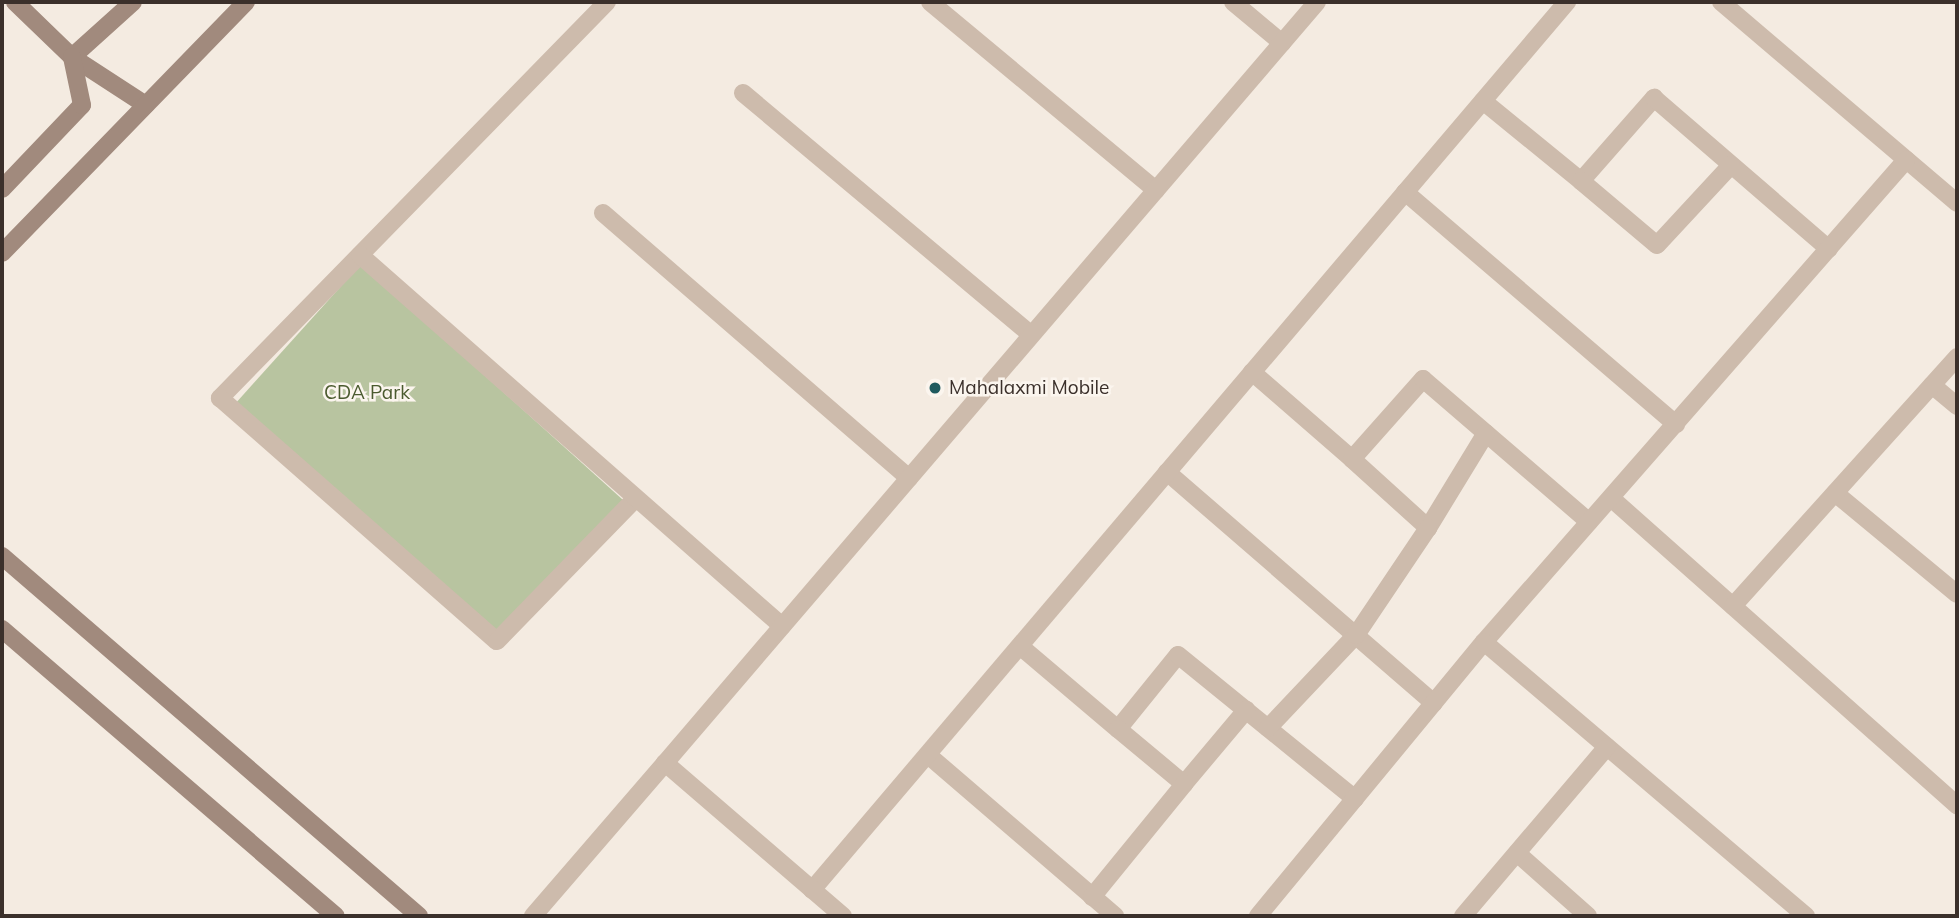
<!DOCTYPE html>
<html>
<head>
<meta charset="utf-8">
<style>
  body { margin:0 }
  #map { position:relative; width:1959px; height:918px; overflow:hidden; background:#f4ebe1; font-family:Mulish,sans-serif }
  div>[style] { position:absolute }
  .green>* { inset:0; background:#b8c4a0; transform-origin:0 0 }
  .street>* { height:18px; margin:-9px; padding:0 9px; transform-origin:9px; border-radius:9px; background:#cdbbac }
  .secondary>* { height:18px; margin:-9px; padding:0 9px; transform-origin:9px; border-radius:9px; background:#a18a7d }
  .dots>* { width:19px; height:19px; translate:-50% -50%; box-sizing:border-box; border:4px solid #fbf5ee; border-radius:50% }
  span { translate:-50% -50%; white-space:nowrap; text-align:center; line-height:1.15; -webkit-text-stroke:5px #fbf5ee; paint-order:stroke }
  .poi-label { font-size:19px; color:#3b302b }
  .left { translate:0 -50%; text-align:left }
  .park-label { font-size:19px; color:#4a5a2e }
  .frame { position:absolute; inset:0; border:4px solid #3b302b; pointer-events:none }
</style>
</head>
<body>
<div id="map">
  <div class="green">
    <i style="left:361px;top:264px;width:353px;height:187px;rotate:42deg"></i>
  </div>
  <div class="street">
    <i style="left:607px;top:2px;width:554px;rotate:134.34deg"></i>
    <i style="left:220px;top:398px;width:368px;rotate:41.3deg"></i>
    <i style="left:497px;top:641px;width:199px;rotate:-45.8deg"></i>
    <i style="left:930px;top:2px;width:294px;rotate:39.8deg"></i>
    <i style="left:1233px;top:2px;width:64px;rotate:39.9deg"></i>
    <i style="left:1721px;top:2px;width:310px;rotate:40.4deg"></i>
    <i style="left:743px;top:93px;width:376px;rotate:40deg"></i>
    <i style="left:1483px;top:101px;width:127px;rotate:39.2deg"></i>
    <i style="left:1581px;top:181px;width:111px;rotate:-48.7deg"></i>
    <i style="left:1654px;top:98px;width:231px;rotate:40.8deg"></i>
    <i style="left:1581px;top:181px;width:99px;rotate:40.1deg"></i>
    <i style="left:1657px;top:245px;width:109px;rotate:-47.2deg"></i>
    <i style="left:1405px;top:192px;width:357px;rotate:40.6deg"></i>
    <i style="left:603px;top:213px;width:405px;rotate:40.9deg"></i>
    <i style="left:360px;top:255px;width:562px;rotate:41.32deg"></i>
    <i style="left:1252px;top:372px;width:133px;rotate:41deg"></i>
    <i style="left:1352px;top:459px;width:107px;rotate:-48.4deg"></i>
    <i style="left:1423px;top:379px;width:219px;rotate:40.7deg"></i>
    <i style="left:1932px;top:385px;width:33px;rotate:40deg"></i>
    <i style="left:1352px;top:459px;width:103px;rotate:42.2deg"></i>
    <i style="left:1428px;top:528px;width:111px;rotate:-58.6deg"></i>
    <i style="left:1167px;top:472px;width:353px;rotate:40.9deg"></i>
    <i style="left:1835px;top:493px;width:158px;rotate:39.6deg"></i>
    <i style="left:1611px;top:498px;width:463px;rotate:41.6deg"></i>
    <i style="left:1733px;top:606px;width:335px;rotate:-48deg"></i>
    <i style="left:1484px;top:642px;width:641px;rotate:-48.8deg"></i>
    <i style="left:1020px;top:646px;width:128px;rotate:40.3deg"></i>
    <i style="left:1118px;top:729px;width:95px;rotate:-51deg"></i>
    <i style="left:1178px;top:655px;width:228px;rotate:39.1deg"></i>
    <i style="left:1268px;top:728px;width:128px;rotate:-46.6deg"></i>
    <i style="left:1356px;top:635px;width:129px;rotate:-56.1deg"></i>
    <i style="left:1118px;top:729px;width:86px;rotate:39.8deg"></i>
    <i style="left:1184px;top:784px;width:97px;rotate:-50deg"></i>
    <i style="left:928px;top:755px;width:247px;rotate:40.7deg"></i>
    <i style="left:1517px;top:853px;width:95px;rotate:41.6deg"></i>
    <i style="left:812px;top:890px;width:1166px;rotate:-49.63deg"></i>
    <i style="left:1092px;top:897px;width:146px;rotate:-50.8deg"></i>
    <i style="left:533px;top:916px;width:202px;rotate:-49.2deg"></i>
    <i style="left:843px;top:916px;width:235px;rotate:-139.3deg"></i>
    <i style="left:665px;top:763px;width:1002px;rotate:-49.41deg"></i>
    <i style="left:1258px;top:916px;width:355px;rotate:-50.5deg"></i>
    <i style="left:1484px;top:642px;width:423px;rotate:40.4deg"></i>
    <i style="left:1463px;top:916px;width:222px;rotate:-49.6deg"></i>
  </div>
  <div class="secondary">
    <i style="left:15px;top:2px;width:79px;rotate:44deg"></i>
    <i style="left:72px;top:57px;width:88px;rotate:33deg"></i>
    <i style="left:72px;top:57px;width:82px;rotate:-42deg"></i>
    <i style="left:2px;top:189px;width:116px;rotate:-46.4deg"></i>
    <i style="left:82px;top:105px;width:49px;rotate:-101.8deg"></i>
    <i style="left:2px;top:253px;width:350px;rotate:-45.8deg"></i>
    <i style="left:2px;top:556px;width:551px;rotate:40.8deg"></i>
    <i style="left:2px;top:629px;width:440px;rotate:40.7deg"></i>
  </div>
  <div class="dots">
    <i style="left:935px;top:388px;background:#1f5a5e"></i>
  </div>
  <div class="poi-label">
    <span class="left" style="left:949px;top:388px">Mahalaxmi Mobile</span>
  </div>
  <div class="park-label">
    <span style="left:367px;top:393px">CDA Park</span>
  </div>
  <div class="frame"></div>
</div>
</body>
</html>
